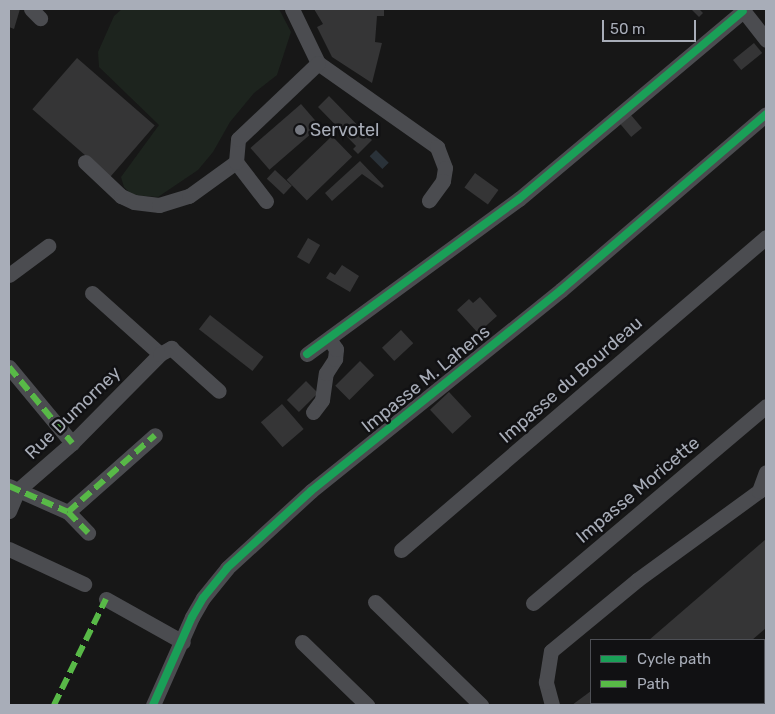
<!DOCTYPE html>
<html>
<head>
<meta charset="utf-8">
<style>
  body { margin:0 }
  #map { position:relative; width:775px; height:714px; overflow:hidden; background:#171717; font-family:Rubik,sans-serif }
  div>[style] { position:absolute }
  .green>* { inset:0; background:#1d241e }
  .water>* { inset:0; background:#2a3239; transform-origin:0 0 }
  .building>* { inset:0; background:#353536; transform-origin:0 0 }
  .minor>* { height:15px; margin:-7.5px; padding:0 7.5px; transform-origin:7.5px; border-radius:7.5px; background:#4b4c50 }
  .quiet>* { height:6px; margin-top:-3px; transform-origin:0; background:repeating-linear-gradient(90deg,#58b947 0 12px,transparent 0 18px) }
  .cycleway>* { height:8px; margin:-4px; padding:0 4px; transform-origin:4px; border-radius:4px; background:#1a9f57 }
  .dots>* { width:14px; height:14px; translate:-50% -50%; box-sizing:border-box; border:2px solid #111113; border-radius:50% }
  span { translate:-50% -50%; white-space:nowrap; text-align:center; line-height:1.15; -webkit-text-stroke:5px #111113; paint-order:stroke }
  .poi-label { font-size:18px; color:#a8adb8 }
  .left { translate:0 -50%; text-align:left }
  .street-label { font-size:18px; color:#a8adb8 }
  .frame { position:absolute; inset:0; border:10px solid #a8adb8; pointer-events:none }
  .legend { position:absolute; left:590px; top:639px; width:175px; height:65px; box-sizing:border-box; background:#111113; border:1px solid #4d4f55; margin:0; padding:6px 9px; list-style:none; font-size:15px; color:#a8adb8 }
  .legend li { display:flex; align-items:center; gap:10px; height:25px }
  .legend b { width:25px; border:1px solid #4d4f55 }
  .scale { position:absolute; left:602px; top:20px; width:94px; height:22px; box-sizing:border-box; border:2px solid #a8adb8; border-top:0; padding-left:6px; font-size:15px; line-height:18px; white-space:nowrap; color:#a8adb8; -webkit-text-stroke:4px #111113; paint-order:stroke }
</style>
</head>
<body>
<div id="map">
  <div class="green">
    <i style="clip-path:polygon(122px 9px,279px 9px,291px 32px,277px 75px,254px 93px,230px 122px,213px 152px,198px 170px,158px 197px,132px 195px,124px 187px,121px 177px,159px 125px,99px 67px,98px 52px,114px 16px)"></i>
  </div>
  <div class="water">
    <i style="left:376px;top:150px;width:18px;height:9px;rotate:45deg"></i>
  </div>
  <div class="building">
    <i style="clip-path:polygon(9px 9px,20px 9px,14px 29px,9px 27px)"></i>
    <i style="clip-path:polygon(314px 9px,384px 9px,384px 16px,377px 16px,375px 42px,382px 43px,372px 83px,332px 57px,317px 27px,323px 24px)"></i>
    <i style="clip-path:polygon(699px 9px,703px 13px,699px 17px,692px 10px)"></i>
    <i style="left:754px;top:43px;width:13px;height:27px;rotate:51deg"></i>
    <i style="left:77px;top:58px;width:103px;height:68px;rotate:41deg"></i>
    <i style="clip-path:polygon(329px 96px,372px 140px,358px 154px,353px 149px,356px 146px,318px 107px)"></i>
    <i style="left:301px;top:104px;width:29px;height:67px;rotate:49deg"></i>
    <i style="left:631px;top:115px;width:17px;height:14px;rotate:50deg"></i>
    <i style="left:332px;top:136px;width:29px;height:63px;rotate:46deg"></i>
    <i style="clip-path:polygon(360px 161px,384px 186px,382px 188px,362px 174px,332px 201px,325px 193px)"></i>
    <i style="left:275px;top:170px;width:23px;height:12px;rotate:43deg"></i>
    <i style="left:475px;top:173px;width:29px;height:18px;rotate:36deg"></i>
    <i style="left:308px;top:238px;width:14px;height:22px;rotate:30deg"></i>
    <i style="clip-path:polygon(342px 265px,359px 276px,350px 292px,326px 278px,330px 272px,335px 275px)"></i>
    <i style="clip-path:polygon(480px 297px,497px 316px,478px 333px,457px 310px,469px 299px,473px 303px)"></i>
    <i style="left:210px;top:315px;width:68px;height:18px;rotate:38deg"></i>
    <i style="left:401px;top:330px;width:18px;height:26px;rotate:47deg"></i>
    <i style="left:360px;top:361px;width:20px;height:35px;rotate:45deg"></i>
    <i style="left:306px;top:381px;width:17px;height:27px;rotate:45deg"></i>
    <i style="left:449px;top:392px;width:33px;height:26px;rotate:47deg"></i>
    <i style="left:282px;top:404px;width:33px;height:28px;rotate:49deg"></i>
    <i style="clip-path:polygon(766px 539px,766px 628px,752px 640px,649px 640px)"></i>
    <i style="clip-path:polygon(591px 691px,591px 703px,681px 703px,572px 705px)"></i>
  </div>
  <div class="minor">
    <i style="left:31px;top:9px;width:13px;rotate:45deg"></i>
    <i style="left:292px;top:9px;width:60px;rotate:64.3deg"></i>
    <i style="left:318px;top:63px;width:146px;rotate:35.2deg"></i>
    <i style="left:437px;top:147px;width:22px;rotate:69deg"></i>
    <i style="left:445px;top:168px;width:13px;rotate:99deg"></i>
    <i style="left:443px;top:181px;width:24px;rotate:126deg"></i>
    <i style="left:742px;top:9px;width:39px;rotate:52deg"></i>
    <i style="left:85px;top:162px;width:50px;rotate:43.4deg"></i>
    <i style="left:121px;top:196px;width:14px;rotate:25deg"></i>
    <i style="left:134px;top:202px;width:25px;rotate:7deg"></i>
    <i style="left:159px;top:205px;width:31px;rotate:-17deg"></i>
    <i style="left:189px;top:196px;width:58px;rotate:-35.9deg"></i>
    <i style="left:266px;top:201px;width:49px;rotate:-127.6deg"></i>
    <i style="left:236px;top:162px;width:23px;rotate:-85deg"></i>
    <i style="left:238px;top:139px;width:110px;rotate:-43.5deg"></i>
    <i style="left:9px;top:275px;width:49px;rotate:-36.6deg"></i>
    <i style="left:92px;top:293px;width:91px;rotate:41.9deg"></i>
    <i style="left:307px;top:354px;width:263px;rotate:-36.2deg"></i>
    <i style="left:519px;top:199px;width:292px;rotate:-40deg"></i>
    <i style="left:9px;top:367px;width:99px;rotate:50.3deg"></i>
    <i style="left:313px;top:412px;width:15px;rotate:-53deg"></i>
    <i style="left:322px;top:400px;width:27px;rotate:-82deg"></i>
    <i style="left:326px;top:373px;width:17px;rotate:-57deg"></i>
    <i style="left:335px;top:359px;width:10px;rotate:-84deg"></i>
    <i style="left:336px;top:349px;width:12px;rotate:-125deg"></i>
    <i style="left:9px;top:486px;width:64px;rotate:23.8deg"></i>
    <i style="left:68px;top:512px;width:29px;rotate:46deg"></i>
    <i style="left:9px;top:511px;width:23px;rotate:-67deg"></i>
    <i style="left:18px;top:490px;width:72px;rotate:-41deg"></i>
    <i style="left:72px;top:443px;width:125px;rotate:-45.3deg"></i>
    <i style="left:160px;top:354px;width:13px;rotate:-29deg"></i>
    <i style="left:171px;top:348px;width:64px;rotate:41.9deg"></i>
    <i style="left:68px;top:512px;width:116px;rotate:-41.5deg"></i>
    <i style="left:9px;top:549px;width:83px;rotate:25deg"></i>
    <i style="left:401px;top:550px;width:481px;rotate:-40.6deg"></i>
    <i style="left:106px;top:599px;width:88px;rotate:29.2deg"></i>
    <i style="left:375px;top:602px;width:148px;rotate:44.2deg"></i>
    <i style="left:533px;top:603px;width:305px;rotate:-40.2deg"></i>
    <i style="left:302px;top:642px;width:91px;rotate:44.1deg"></i>
    <i style="left:153px;top:705px;width:96px;rotate:-66.1deg"></i>
    <i style="left:192px;top:617px;width:22px;rotate:-60deg"></i>
    <i style="left:203px;top:598px;width:38px;rotate:-51deg"></i>
    <i style="left:227px;top:568px;width:114px;rotate:-42.5deg"></i>
    <i style="left:311px;top:491px;width:321px;rotate:-38.8deg"></i>
    <i style="left:561px;top:290px;width:270px;rotate:-40.6deg"></i>
    <i style="left:552px;top:705px;width:24px;rotate:-105deg"></i>
    <i style="left:546px;top:682px;width:31px;rotate:-81deg"></i>
    <i style="left:551px;top:651px;width:112px;rotate:-39.5deg"></i>
    <i style="left:637px;top:580px;width:151px;rotate:-36.1deg"></i>
    <i style="left:759px;top:491px;width:20px;rotate:-70deg"></i>
  </div>
  <div class="quiet">
    <i style="left:9px;top:367px;width:99px;rotate:50.3deg"></i>
    <i style="left:9px;top:486px;width:64px;rotate:23.8deg"></i>
    <i style="left:68px;top:512px;width:29px;rotate:46deg"></i>
    <i style="left:68px;top:512px;width:116px;rotate:-41.5deg"></i>
    <i style="left:54px;top:705px;width:118px;rotate:-63.9deg"></i>
  </div>
  <div class="cycleway">
    <i style="left:307px;top:354px;width:263px;rotate:-36.2deg"></i>
    <i style="left:519px;top:199px;width:292px;rotate:-40deg"></i>
    <i style="left:153px;top:705px;width:96px;rotate:-66.1deg"></i>
    <i style="left:192px;top:617px;width:22px;rotate:-60deg"></i>
    <i style="left:203px;top:598px;width:38px;rotate:-51deg"></i>
    <i style="left:227px;top:568px;width:114px;rotate:-42.5deg"></i>
    <i style="left:311px;top:491px;width:321px;rotate:-38.8deg"></i>
    <i style="left:561px;top:290px;width:270px;rotate:-40.6deg"></i>
  </div>
  <div class="dots">
    <i style="left:300px;top:130px;background:#757880"></i>
  </div>
  <div class="poi-label">
    <span class="left" style="left:310px;top:130px">Servotel</span>
  </div>
  <div class="street-label">
    <span style="left:426px;top:379px;rotate:-39deg">Impasse M. Lahens</span>
    <span style="left:571px;top:380px;rotate:-41deg">Impasse du Bourdeau</span>
    <span style="left:73px;top:413px;rotate:-44deg">Rue Dumorney</span>
    <span style="left:638px;top:490px;rotate:-40deg">Impasse Moricette</span>
  </div>
  <div class="frame"></div>
  <ul class="legend">
  <li><b style="height:6px;background:#1a9f57"></b>Cycle path</li>
  <li><b style="height:6px;background:#58b947"></b>Path</li>
  </ul>
  <div class="scale">50 m</div>
</div>
</body>
</html>
